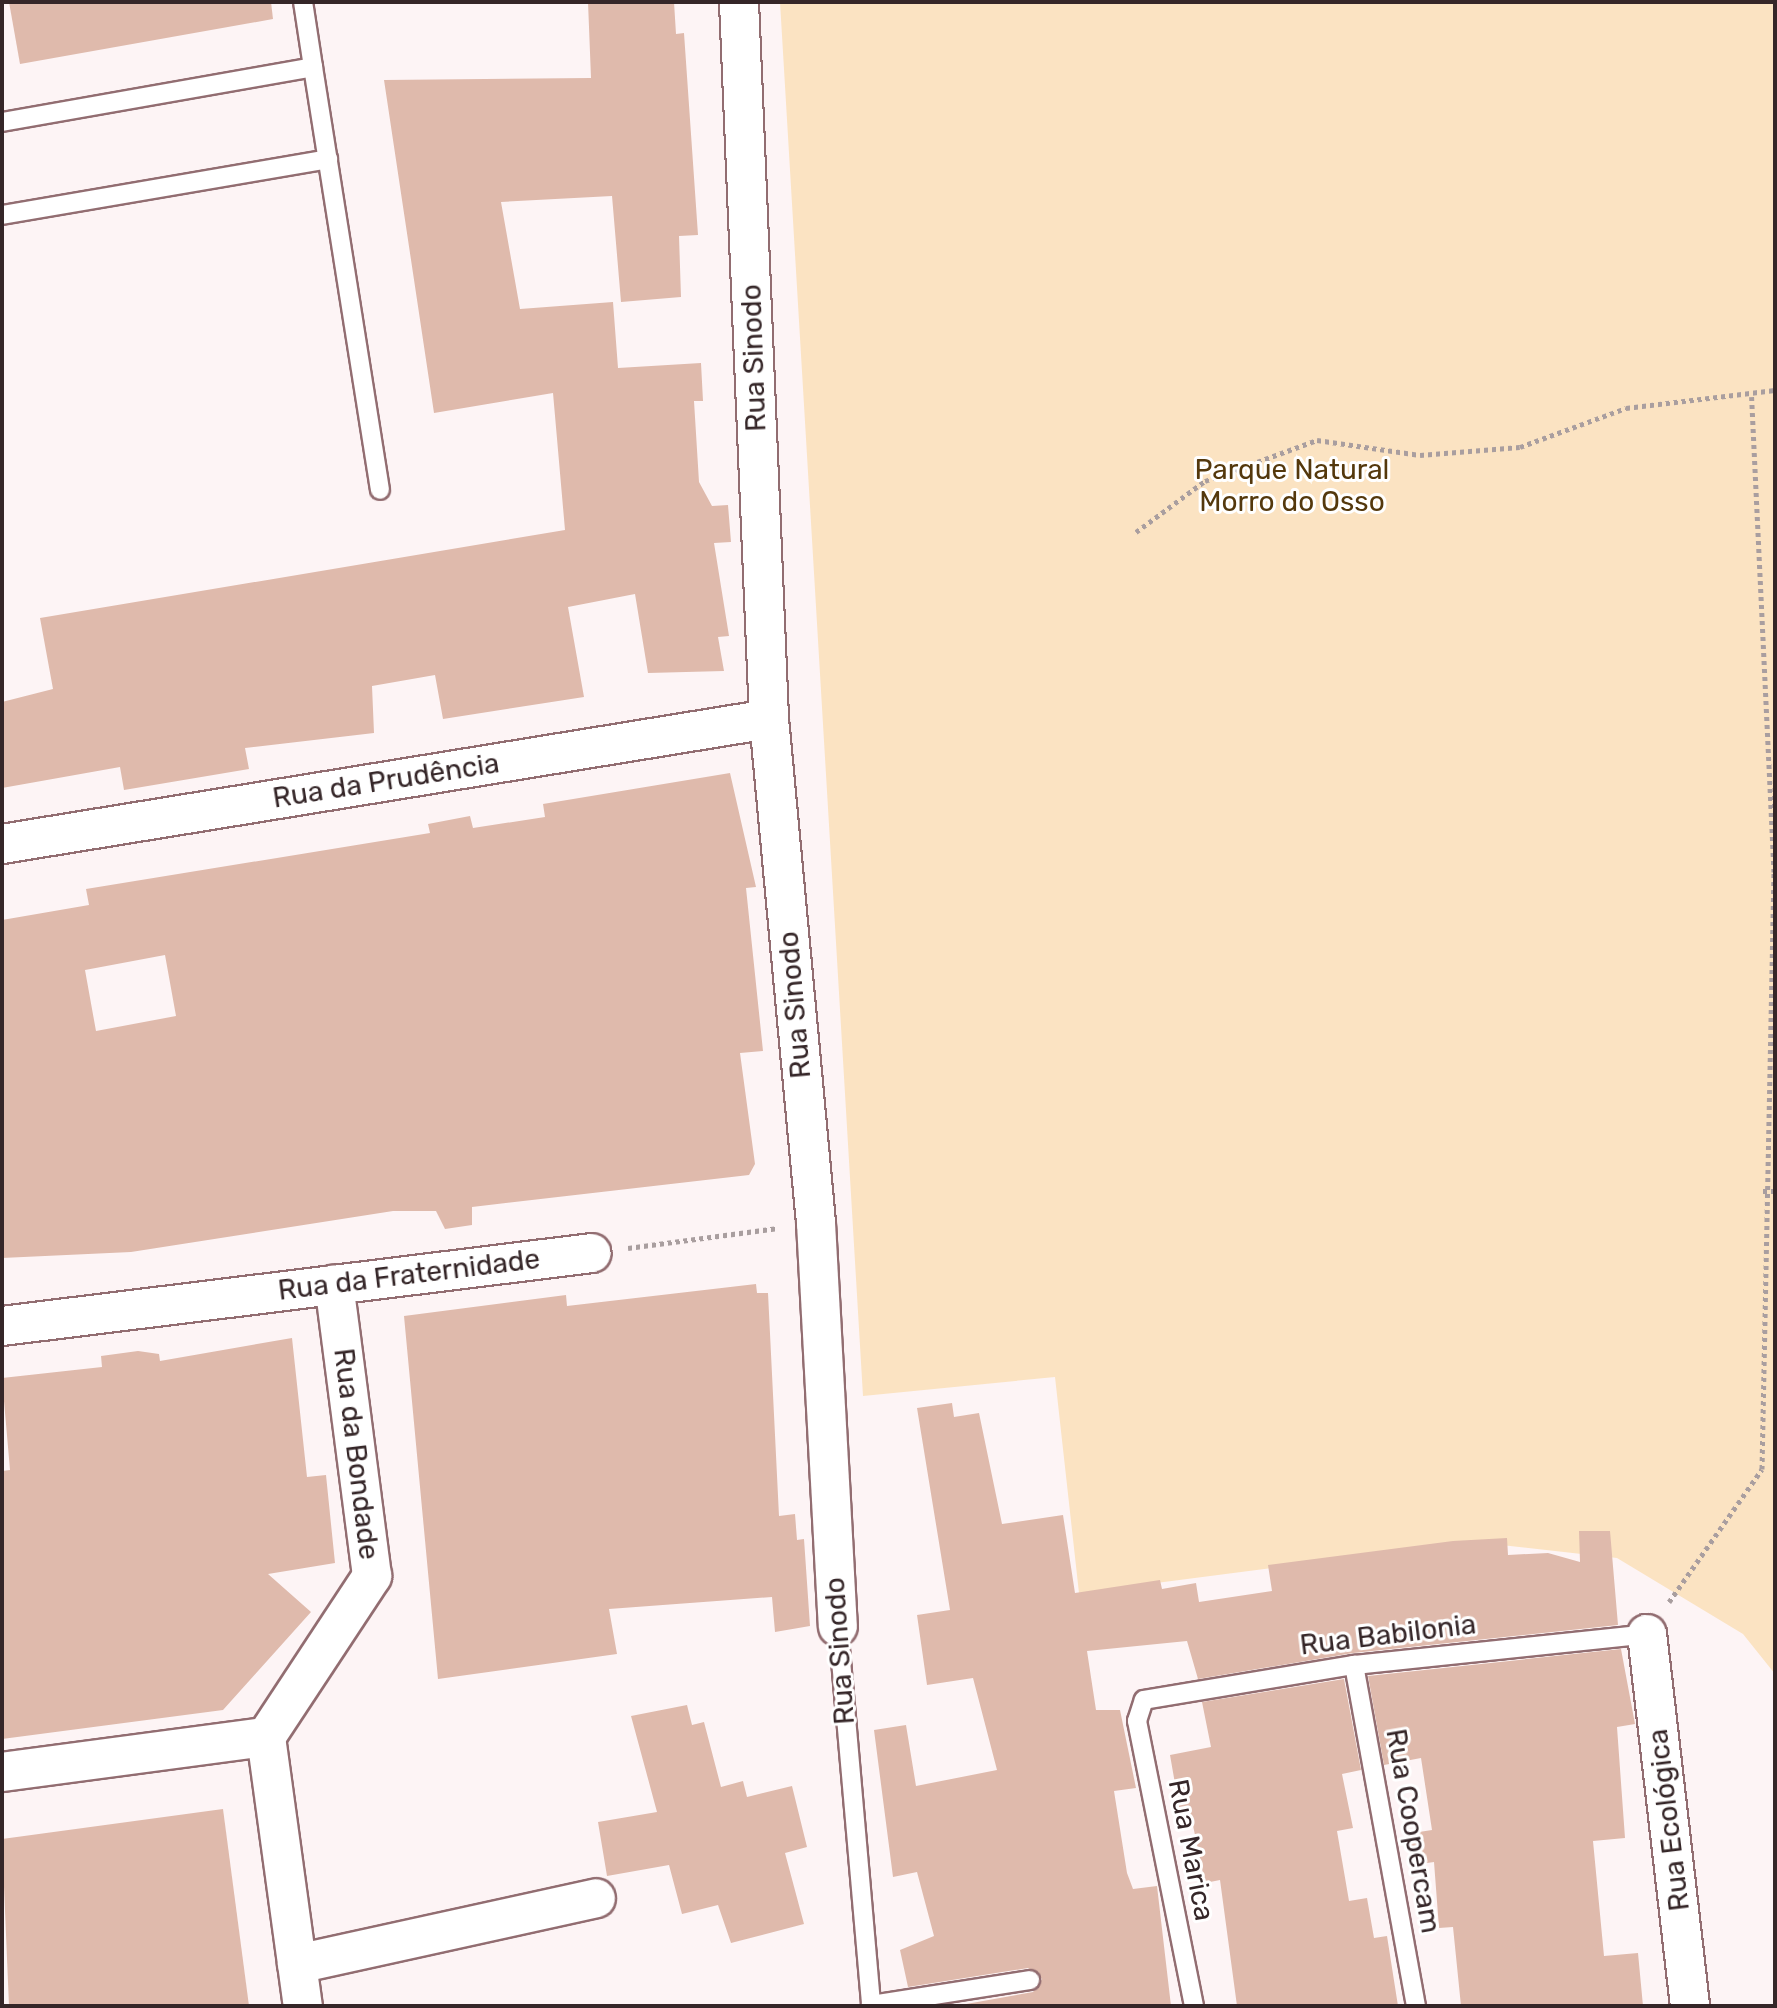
<!DOCTYPE html>
<html>
<head>
<meta charset="utf-8">
<style>
  body { margin:0 }
  #map { position:relative; width:1777px; height:2008px; overflow:hidden; background:#fdf4f5; font-family:Rubik,sans-serif }
  div>[style] { position:absolute }
  .green>* { inset:0; background:#fbe3c2 }
  .building>* { inset:0; background:#dfbaac }
  .path>* { height:5px; margin-top:-2.5px; transform-origin:0; background:repeating-linear-gradient(90deg,#a99e9f 0 4px,transparent 0 8px) }
  .roads { filter:drop-shadow(2px 0 #926d71) drop-shadow(-2px 0 #926d71) drop-shadow(0 2px #926d71) drop-shadow(0 -2px #926d71) }
  .service>* { height:18px; margin:-9px; padding:0 9px; transform-origin:9px; border-radius:9px; background:#fff }
  .minor>* { height:38px; margin:-19px; padding:0 19px; transform-origin:19px; border-radius:19px; background:#fff }
  span { translate:-50% -50%; white-space:nowrap; text-align:center; line-height:1.15; -webkit-text-stroke:6px #fff; paint-order:stroke }
  .street-label { font-size:28px; color:#352628 }
  .park-label { font-size:28px; color:#54380c }
  .frame { position:absolute; inset:0; border:4px solid #352628; pointer-events:none }
</style>
</head>
<body>
<div id="map">
  <div class="green">
    <i style="clip-path:polygon(780px 2px,1775px 2px,1775px 1674px,1743px 1634px,1617px 1558px,1474px 1542px,1079px 1593px,1055px 1377px,863px 1396px)"></i>
  </div>
  <div class="building">
    <i style="clip-path:polygon(9px 2px,271px 2px,273px 19px,20px 64px)"></i>
    <i style="clip-path:polygon(588px 2px,674px 2px,676px 34px,684px 33px,698px 235px,679px 236px,681px 297px,621px 302px,612px 196px,501px 202px,520px 309px,613px 302px,618px 368px,701px 363px,703px 401px,694px 401px,699px 482px,712px 506px,728px 505px,731px 542px,714px 543px,729px 636px,718px 637px,724px 671px,648px 673px,635px 594px,568px 607px,584px 697px,443px 719px,435px 675px,372px 686px,374px 733px,245px 748px,249px 769px,124px 790px,120px 767px,2px 788px,2px 702px,53px 689px,40px 618px,565px 530px,553px 393px,434px 413px,384px 80px,591px 78px)"></i>
    <i style="clip-path:polygon(evenodd,730px 773px,756px 887px,746px 888px,763px 1051px,740px 1053px,755px 1164px,749px 1175px,472px 1207px,472px 1225px,445px 1229px,436px 1211px,393px 1211px,131px 1252px,2px 1258px,2px 920px,89px 905px,86px 889px,430px 833px,428px 824px,470px 816px,473px 828px,545px 817px,543px 804px,730px 773px,165px 955px,176px 1016px,96px 1031px,85px 970px,165px 955px)"></i>
    <i style="clip-path:polygon(756px 1284px,757px 1293px,768px 1293px,779px 1516px,795px 1514px,797px 1540px,804px 1539px,810px 1626px,775px 1632px,772px 1597px,609px 1609px,617px 1654px,438px 1679px,404px 1316px,566px 1295px,567px 1306px)"></i>
    <i style="clip-path:polygon(292px 1338px,307px 1477px,326px 1475px,335px 1563px,268px 1574px,311px 1612px,223px 1710px,2px 1739px,2px 1471px,10px 1470px,2px 1378px,102px 1367px,101px 1356px,138px 1351px,159px 1354px,160px 1361px)"></i>
    <i style="clip-path:polygon(952px 1403px,954px 1417px,979px 1413px,1002px 1524px,1063px 1515px,1075px 1593px,1160px 1580px,1162px 1589px,1196px 1583px,1199px 1602px,1272px 1591px,1268px 1565px,1453px 1541px,1507px 1538px,1508px 1555px,1548px 1553px,1580px 1562px,1579px 1531px,1610px 1531px,1618px 1625px,1353px 1653px,1198px 1679px,1187px 1641px,1087px 1651px,1096px 1710px,1120px 1710px,1136px 1788px,1114px 1791px,1127px 1873px,1133px 1889px,1157px 1886px,1171px 2006px,955px 2006px,1033px 1992px,1042px 1979px,1028px 1968px,908px 1987px,900px 1950px,934px 1936px,917px 1872px,893px 1877px,874px 1730px,906px 1725px,916px 1786px,997px 1770px,973px 1678px,927px 1685px,917px 1615px,950px 1610px,917px 1408px)"></i>
    <i style="clip-path:polygon(1621px 1649px,1635px 1724px,1617px 1727px,1625px 1838px,1593px 1841px,1604px 1956px,1638px 1953px,1643px 2006px,1461px 2006px,1453px 1927px,1439px 1928px,1434px 1862px,1413px 1865px,1406px 1834px,1432px 1830px,1421px 1758px,1384px 1765px,1368px 1676px)"></i>
    <i style="clip-path:polygon(1344px 1679px,1361px 1770px,1342px 1774px,1353px 1828px,1337px 1831px,1349px 1901px,1367px 1898px,1374px 1938px,1387px 1936px,1398px 2006px,1237px 2006px,1220px 1880px,1205px 1883px,1191px 1816px,1181px 1818px,1170px 1755px,1211px 1747px,1202px 1702px)"></i>
    <i style="clip-path:polygon(687px 1705px,692px 1725px,704px 1722px,721px 1787px,743px 1781px,747px 1797px,792px 1786px,807px 1847px,785px 1853px,804px 1924px,731px 1943px,718px 1905px,682px 1914px,669px 1865px,607px 1876px,598px 1822px,657px 1812px,631px 1716px)"></i>
    <i style="clip-path:polygon(223px 1809px,249px 2006px,9px 2006px,2px 1839px)"></i>
  </div>
  <div class="path">
    <i style="left:1136px;top:532px;width:86px;rotate:-36.5deg"></i>
    <i style="left:1205px;top:481px;width:119px;rotate:-20.1deg"></i>
    <i style="left:1317px;top:440px;width:104px;rotate:8.3deg"></i>
    <i style="left:1420px;top:455px;width:100px;rotate:-4.6deg"></i>
    <i style="left:1520px;top:447px;width:113px;rotate:-20.2deg"></i>
    <i style="left:1626px;top:408px;width:150px;rotate:-6.9deg"></i>
    <i style="left:1763px;top:1191px;width:12px"></i>
    <i style="left:628px;top:1248px;width:150px;rotate:-7.6deg"></i>
    <i style="left:1669px;top:1602px;width:162px;rotate:-55deg"></i>
    <i style="left:1762px;top:1469px;width:597px;rotate:-88.85deg"></i>
    <i style="left:1774px;top:872px;width:476px;rotate:-92.7deg"></i>
  </div>
  <div class="roads">
    <div class="service">
      <i style="left:313px;top:67px;width:428px;rotate:81deg"></i>
      <i style="left:2px;top:122px;width:316px;rotate:-10deg"></i>
      <i style="left:313px;top:67px;width:66px;rotate:-98.7deg"></i>
      <i style="left:2px;top:215px;width:331px;rotate:-9.7deg"></i>
      <i style="left:838px;top:1626px;width:381px;rotate:85deg"></i>
      <i style="left:1354px;top:1665px;width:347px;rotate:79.7deg"></i>
      <i style="left:871px;top:2005px;width:161px;rotate:-8.9deg"></i>
      <i style="left:1194px;top:2006px;width:291px;rotate:-101.3deg"></i>
      <i style="left:1137px;top:1721px;width:22px;rotate:-72deg"></i>
      <i style="left:1144px;top:1700px;width:213px;rotate:-9.5deg"></i>
      <i style="left:1354px;top:1665px;width:295px;rotate:-6deg"></i>
    </div>
    <div class="minor">
      <i style="left:739px;top:2px;width:718px;rotate:87.6deg"></i>
      <i style="left:769px;top:719px;width:506px;rotate:84.67deg"></i>
      <i style="left:816px;top:1223px;width:404px;rotate:86.9deg"></i>
      <i style="left:2px;top:844px;width:777px;rotate:-9.26deg"></i>
      <i style="left:2px;top:1326px;width:594px;rotate:-7.05deg"></i>
      <i style="left:1647px;top:1634px;width:374px;rotate:83.4deg"></i>
      <i style="left:266px;top:1737px;width:193px;rotate:-56.6deg"></i>
      <i style="left:372px;top:1576px;width:294px;rotate:-97.4deg"></i>
      <i style="left:266px;top:1737px;width:272px;rotate:82.2deg"></i>
      <i style="left:2px;top:1772px;width:266px;rotate:-7.6deg"></i>
      <i style="left:297px;top:1964px;width:306px;rotate:-12.4deg"></i>
    </div>
  </div>
  <div class="street-label">
    <span style="left:754px;top:358px;rotate:-92deg">Rua Sinodo</span>
    <span style="left:386px;top:781px;rotate:-9deg">Rua da Prudência</span>
    <span style="left:795px;top:1005px;rotate:-95deg">Rua Sinodo</span>
    <span style="left:409px;top:1275px;rotate:-7deg">Rua da Fraternidade</span>
    <span style="left:356px;top:1454px;rotate:83deg">Rua da Bondade</span>
    <span style="left:1388px;top:1635px;rotate:-7deg">Rua Babilonia</span>
    <span style="left:840px;top:1651px;rotate:-94deg">Rua Sinodo</span>
    <span style="left:1669px;top:1820px;rotate:-97deg">Rua Ecológica</span>
    <span style="left:1413px;top:1831px;rotate:80deg">Rua Coopercam</span>
    <span style="left:1191px;top:1850px;rotate:79deg">Rua Marica</span>
  </div>
  <div class="park-label">
    <span style="left:1292px;top:486px">Parque Natural<br>Morro do Osso</span>
  </div>
  <div class="frame"></div>
</div>
</body>
</html>
